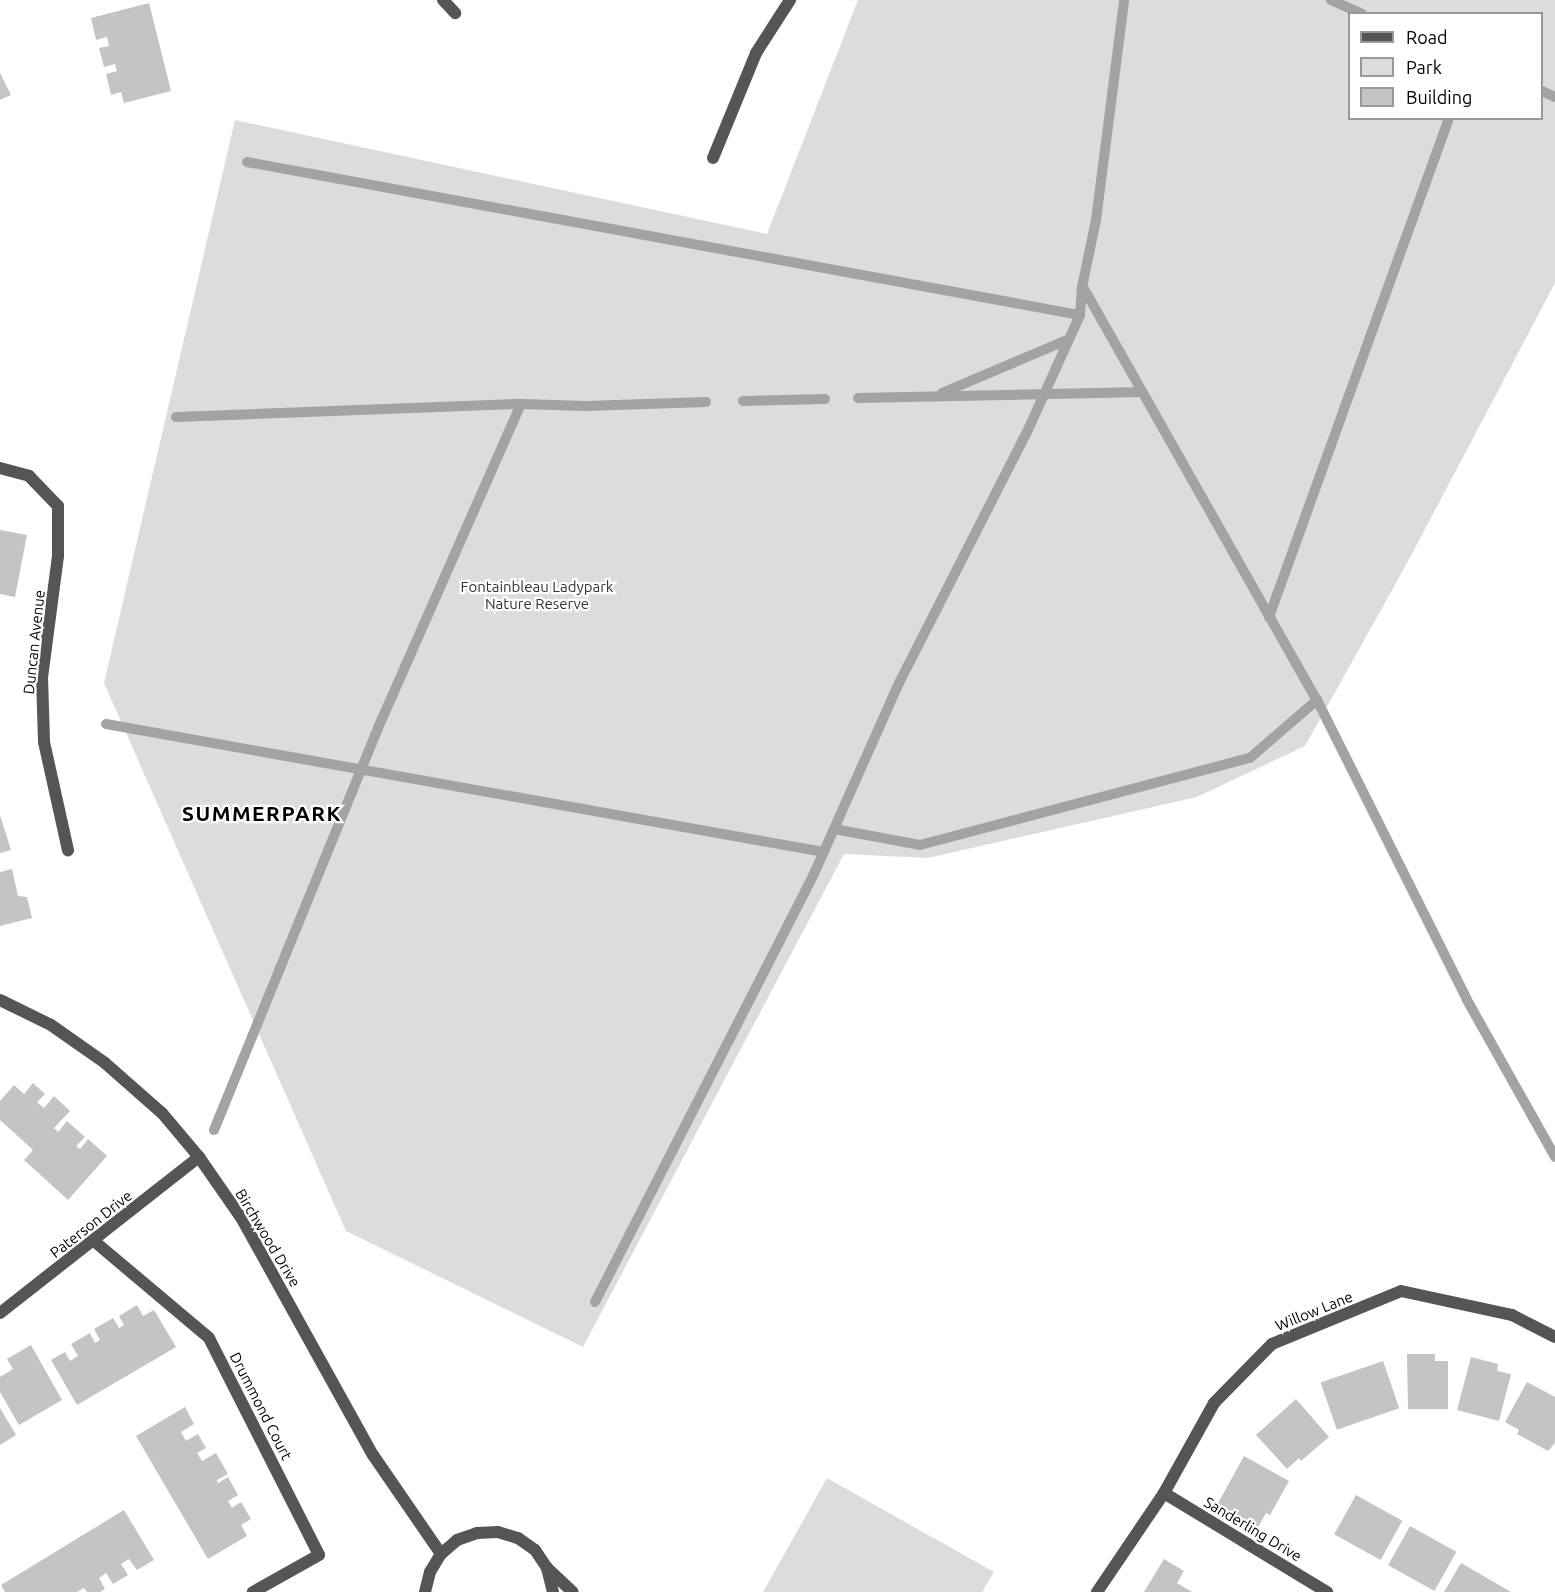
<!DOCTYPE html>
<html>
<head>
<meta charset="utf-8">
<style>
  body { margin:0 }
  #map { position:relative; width:1555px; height:1592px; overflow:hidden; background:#fff; font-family:Ubuntu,sans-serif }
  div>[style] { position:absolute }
  .green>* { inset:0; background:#dcdcdc }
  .stream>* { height:10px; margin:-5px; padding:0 5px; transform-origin:5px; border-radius:5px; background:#a3a3a3 }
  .building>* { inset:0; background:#c4c4c4; transform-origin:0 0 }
  .minor>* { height:12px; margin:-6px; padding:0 6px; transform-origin:6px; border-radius:6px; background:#555 }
  .tertiary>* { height:12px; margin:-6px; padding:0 6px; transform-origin:6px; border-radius:6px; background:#555 }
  span { translate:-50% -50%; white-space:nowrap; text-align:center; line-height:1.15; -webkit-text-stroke:4.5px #fff; paint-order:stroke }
  .park-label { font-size:15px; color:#333 }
  .street-label { font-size:15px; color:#000 }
  .district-label { font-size:21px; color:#000; font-weight:700; letter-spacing:1.5px }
  .legend { position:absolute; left:1348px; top:12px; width:195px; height:108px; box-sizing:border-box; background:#fff; border:2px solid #999; margin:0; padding:8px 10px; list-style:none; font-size:18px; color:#000 }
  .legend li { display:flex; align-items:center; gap:12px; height:30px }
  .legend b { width:30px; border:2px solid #999 }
</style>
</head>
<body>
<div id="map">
  <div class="green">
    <i style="clip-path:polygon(evenodd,858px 0,1555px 0,1555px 283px,1406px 565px,1305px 746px,1197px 797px,928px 858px,844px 854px,583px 1347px,346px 1231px,104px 683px,235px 120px,767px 234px,858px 0,1350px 14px,1542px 14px,1542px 118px,1350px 118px,1350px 14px)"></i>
    <i style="clip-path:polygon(827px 1478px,994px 1572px,982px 1592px,763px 1592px)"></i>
  </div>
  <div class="stream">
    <i style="left:1331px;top:0;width:34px;rotate:24deg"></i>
    <i style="left:1542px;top:91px;width:14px;rotate:25deg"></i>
    <i style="left:247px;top:162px;width:847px;rotate:10.41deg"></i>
    <i style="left:1083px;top:287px;width:475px;rotate:60.5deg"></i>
    <i style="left:1317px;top:700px;width:335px;rotate:63.4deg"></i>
    <i style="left:1467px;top:1000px;width:180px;rotate:60.7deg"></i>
    <i style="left:942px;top:393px;width:138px;rotate:-23deg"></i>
    <i style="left:858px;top:398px;width:284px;rotate:-1.2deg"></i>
    <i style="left:743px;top:401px;width:82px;rotate:-1.4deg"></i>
    <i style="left:176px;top:417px;width:345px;rotate:-2.2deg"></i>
    <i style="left:521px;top:404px;width:65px;rotate:1.8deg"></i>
    <i style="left:586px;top:406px;width:120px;rotate:-1.9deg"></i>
    <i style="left:1269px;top:617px;width:530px;rotate:-70.16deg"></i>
    <i style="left:106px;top:724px;width:729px;rotate:10.11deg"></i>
    <i style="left:834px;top:829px;width:87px;rotate:10.5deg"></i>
    <i style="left:920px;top:845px;width:341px;rotate:-14.8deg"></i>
    <i style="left:1250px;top:758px;width:89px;rotate:-40.9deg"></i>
    <i style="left:214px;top:1130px;width:444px;rotate:-67.8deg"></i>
    <i style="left:382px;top:719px;width:344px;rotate:-66.2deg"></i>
    <i style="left:595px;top:1302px;width:479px;rotate:-62.9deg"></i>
    <i style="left:813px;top:876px;width:211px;rotate:-66deg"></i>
    <i style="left:899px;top:683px;width:282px;rotate:-63deg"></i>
    <i style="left:1027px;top:432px;width:128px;rotate:-65.6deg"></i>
    <i style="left:1080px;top:315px;width:28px;rotate:-86deg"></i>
    <i style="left:1082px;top:287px;width:68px;rotate:-78.2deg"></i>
    <i style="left:1096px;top:220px;width:222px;rotate:-82.7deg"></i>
  </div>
  <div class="building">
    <i style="clip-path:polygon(149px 3px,171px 91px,124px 103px,121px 92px,111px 95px,106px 74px,117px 71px,115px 64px,104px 67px,99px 48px,109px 46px,107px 37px,96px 40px,91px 18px)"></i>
    <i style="clip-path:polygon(0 73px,11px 95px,0 100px)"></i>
    <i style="clip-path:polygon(0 530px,27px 535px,15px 597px,0 594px)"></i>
    <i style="clip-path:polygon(0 815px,11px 850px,0 853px)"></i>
    <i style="clip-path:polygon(12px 869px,18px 896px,27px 897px,32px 918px,0 926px,0 872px)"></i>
    <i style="clip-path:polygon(33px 1083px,45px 1094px,37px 1102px,44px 1108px,54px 1096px,70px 1111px,54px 1128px,58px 1132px,67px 1121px,85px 1137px,76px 1146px,80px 1149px,88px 1139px,107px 1156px,68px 1200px,24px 1160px,33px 1150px,0 1120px,0 1101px,14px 1085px,24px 1094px)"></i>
    <i style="clip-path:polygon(137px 1305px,143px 1316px,154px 1310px,176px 1347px,77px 1405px,51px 1360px,65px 1352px,70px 1361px,78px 1356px,71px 1344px,90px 1333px,95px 1343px,100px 1340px,94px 1329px,113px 1318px,119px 1328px,124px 1325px,119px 1316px)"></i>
    <i style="clip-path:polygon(31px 1345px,62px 1400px,19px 1425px,0 1392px,0 1377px,13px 1369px,7px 1359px)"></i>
    <i style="clip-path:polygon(1407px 1354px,1435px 1354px,1435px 1361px,1448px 1361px,1448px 1409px,1408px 1409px)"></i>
    <i style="clip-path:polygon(1471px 1357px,1498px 1364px,1497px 1371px,1511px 1374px,1499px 1421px,1457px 1410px)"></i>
    <i style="left:1383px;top:1361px;width:50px;height:66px;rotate:71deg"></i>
    <i style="clip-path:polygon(1527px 1382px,1555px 1397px,1555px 1443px,1548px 1451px,1517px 1434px,1519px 1430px,1505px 1422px)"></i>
    <i style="clip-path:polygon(1296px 1399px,1329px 1437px,1301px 1461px,1299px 1458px,1287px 1469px,1256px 1435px)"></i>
    <i style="clip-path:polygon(185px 1407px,194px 1424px,181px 1432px,186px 1441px,198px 1434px,206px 1448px,197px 1453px,202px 1461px,216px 1453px,228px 1474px,217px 1480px,218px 1483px,228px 1477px,238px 1495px,228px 1501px,232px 1508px,241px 1502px,251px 1519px,241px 1525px,247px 1536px,208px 1559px,136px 1436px)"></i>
    <i style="clip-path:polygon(0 1408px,16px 1435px,0 1445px)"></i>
    <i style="clip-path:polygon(1244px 1456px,1289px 1481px,1270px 1515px,1266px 1513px,1258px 1527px,1217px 1505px)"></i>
    <i style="left:1356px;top:1495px;width:53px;height:45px;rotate:29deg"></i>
    <i style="clip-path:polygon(124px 1510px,154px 1560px,137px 1570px,129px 1559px,121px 1564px,128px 1575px,113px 1584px,106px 1573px,99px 1578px,105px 1589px,100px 1592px,87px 1592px,84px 1588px,77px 1592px,5px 1592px,1px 1585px)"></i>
    <i style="left:1410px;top:1526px;width:53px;height:45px;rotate:29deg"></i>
    <i style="clip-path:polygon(1164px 1559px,1184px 1571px,1177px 1583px,1192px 1592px,1144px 1592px)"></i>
    <i style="clip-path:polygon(1461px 1563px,1511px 1592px,1444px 1592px)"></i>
  </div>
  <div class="minor">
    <i style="left:443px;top:0;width:18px;rotate:47deg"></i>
    <i style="left:713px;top:158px;width:113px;rotate:-67.7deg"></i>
    <i style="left:756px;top:53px;width:63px;rotate:-57.3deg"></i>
    <i style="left:0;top:468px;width:30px;rotate:15deg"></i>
    <i style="left:29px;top:476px;width:42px;rotate:46deg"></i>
    <i style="left:58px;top:506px;width:50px;rotate:90deg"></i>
    <i style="left:58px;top:556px;width:122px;rotate:97.5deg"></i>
    <i style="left:42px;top:677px;width:65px;rotate:88.2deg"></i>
    <i style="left:44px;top:742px;width:111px;rotate:77.5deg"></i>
    <i style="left:94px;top:1241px;width:150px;rotate:40.1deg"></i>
    <i style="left:209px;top:1338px;width:243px;rotate:63.1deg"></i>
    <i style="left:319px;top:1555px;width:76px;rotate:150.7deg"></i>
    <i style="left:0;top:1313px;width:253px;rotate:-38.1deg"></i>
    <i style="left:1164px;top:1493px;width:191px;rotate:31.3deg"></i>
    <i style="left:547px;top:1568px;width:35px;rotate:43deg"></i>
    <i style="left:1097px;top:1592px;width:120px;rotate:-55.9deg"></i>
    <i style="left:1164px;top:1493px;width:103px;rotate:-60.9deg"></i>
    <i style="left:1214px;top:1403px;width:83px;rotate:-45.5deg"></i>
    <i style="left:1272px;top:1344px;width:139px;rotate:-22.3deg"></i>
    <i style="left:1401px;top:1291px;width:114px;rotate:12.2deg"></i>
    <i style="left:1512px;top:1315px;width:48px;rotate:27.1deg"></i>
  </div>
  <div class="tertiary">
    <i style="left:0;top:1000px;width:57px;rotate:26.1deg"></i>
    <i style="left:51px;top:1025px;width:66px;rotate:35.1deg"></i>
    <i style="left:105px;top:1063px;width:76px;rotate:41.3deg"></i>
    <i style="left:162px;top:1113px;width:57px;rotate:49.9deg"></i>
    <i style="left:199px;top:1157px;width:75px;rotate:55.3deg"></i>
    <i style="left:242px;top:1219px;width:270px;rotate:61deg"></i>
    <i style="left:373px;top:1455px;width:120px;rotate:55.5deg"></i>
    <i style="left:425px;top:1592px;width:21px;rotate:-76deg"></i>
    <i style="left:430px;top:1572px;width:21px;rotate:-59deg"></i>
    <i style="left:441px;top:1554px;width:21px;rotate:-41deg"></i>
    <i style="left:457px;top:1540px;width:21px;rotate:-19deg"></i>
    <i style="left:477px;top:1533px;width:21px;rotate:-3deg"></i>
    <i style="left:498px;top:1532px;width:21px;rotate:17deg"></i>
    <i style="left:518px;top:1538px;width:21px;rotate:35deg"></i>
    <i style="left:535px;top:1550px;width:22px;rotate:56deg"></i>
    <i style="left:547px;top:1568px;width:25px;rotate:76deg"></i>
  </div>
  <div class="park-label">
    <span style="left:537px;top:595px">Fontainbleau Ladypark<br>Nature Reserve</span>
  </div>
  <div class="street-label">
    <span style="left:34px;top:642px;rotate:-84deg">Duncan Avenue</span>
    <span style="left:91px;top:1224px;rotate:-38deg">Paterson Drive</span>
    <span style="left:268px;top:1238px;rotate:59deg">Birchwood Drive</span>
    <span style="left:1314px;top:1311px;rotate:-22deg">Willow Lane</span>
    <span style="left:261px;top:1406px;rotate:63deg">Drummond Court</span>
    <span style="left:1253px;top:1529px;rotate:31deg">Sanderling Drive</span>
  </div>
  <div class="district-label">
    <span style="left:262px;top:813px">SUMMERPARK</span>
  </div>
  <ul class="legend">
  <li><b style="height:8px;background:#555"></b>Road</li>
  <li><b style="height:16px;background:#dcdcdc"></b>Park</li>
  <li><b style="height:16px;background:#c4c4c4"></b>Building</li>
  </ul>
</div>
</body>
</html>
